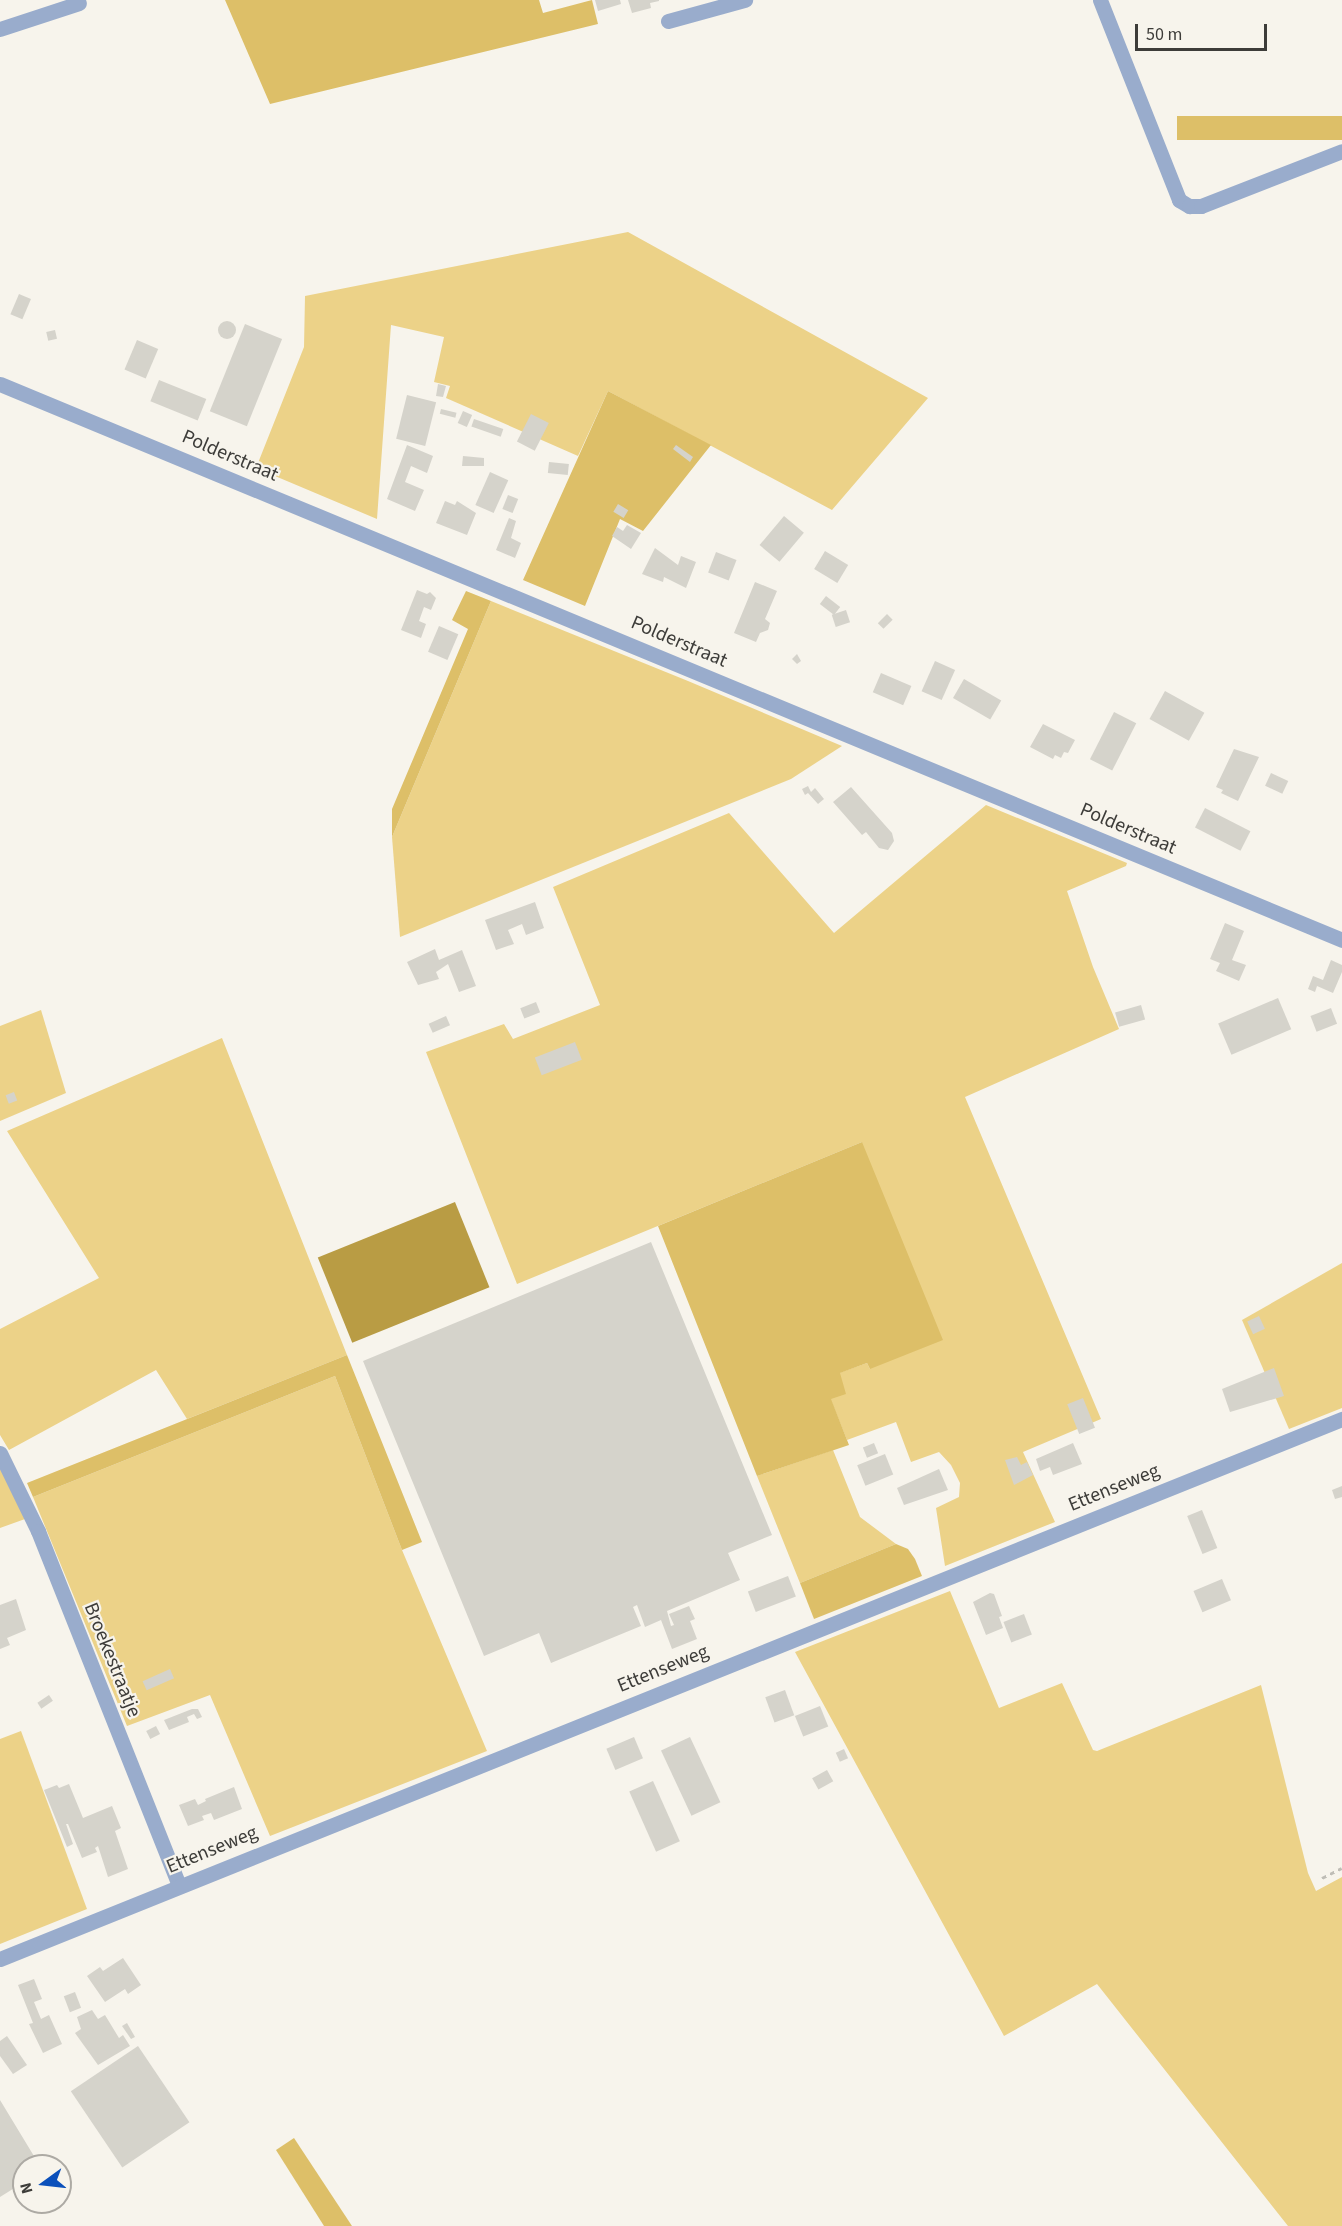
<!DOCTYPE html>
<html>
<head>
<meta charset="utf-8">
<style>
  body { margin:0 }
  #map { position:relative; width:1342px; height:2226px; overflow:hidden; background:#f7f4ec; font-family:"Source Sans 3",sans-serif }
  div>[style] { position:absolute }
  .green>* { inset:0; background:#ecd288 }
  .forest>* { inset:0; background:#ddbf68; transform-origin:0 0 }
  .water>* { inset:0; background:#b99c44; transform-origin:0 0 }
  .building>* { inset:0; background:#d5d3cb; transform-origin:0 0 }
  .round { border-radius:50% }
  .path>* { height:3px; margin-top:-1.5px; transform-origin:0; background:repeating-linear-gradient(90deg,#bfbdb6 0 4.5px,transparent 0 9px) }
  .minor>* { height:15px; margin:-7.5px; padding:0 7.5px; transform-origin:7.5px; border-radius:7.5px; background:#99accc }
  span { translate:-50% -50%; white-space:nowrap; text-align:center; line-height:1.15; -webkit-text-stroke:4.5px #f7f4ec; paint-order:stroke }
  .street-label { font-size:20px; color:#3d3c39 }
  .north { position:absolute; left:12px; top:2154px; width:60px; height:60px; box-sizing:border-box; background:#f7f4ec; border:2px solid #adaaa4; border-radius:50%; rotate:255deg; font-size:16px; font-weight:700; line-height:24px; text-align:center; color:#3d3c39 }
  .north::after { content:''; display:block; margin:auto; width:21px; height:27px; background:#0b50bb; clip-path:polygon(50% 0,100% 100%,50% 72%,0 100%) }
  .scale { position:absolute; left:1135px; top:24px; width:132px; height:27px; box-sizing:border-box; border:3px solid #3d3c39; border-top:0; padding-left:8px; font-size:18px; line-height:21px; white-space:nowrap; color:#3d3c39; -webkit-text-stroke:4px #f7f4ec; paint-order:stroke }
</style>
</head>
<body>
<div id="map">
  <div class="green">
    <i style="clip-path:polygon(628px 232px,928px 398px,832px 510px,608px 391px,578px 456px,446px 398px,450px 386px,434px 382px,444px 337px,391px 325px,377px 519px,256px 468px,304px 347px,305px 296px)"></i>
    <i style="clip-path:polygon(491px 601px,688px 681px,842px 746px,791px 779px,400px 937px,392px 837px)"></i>
    <i style="clip-path:polygon(986px 805px,1127px 863px,1126px 866px,1067px 891px,1093px 967px,1119px 1029px,965px 1097px,1101px 1419px,1023px 1452px,1055px 1522px,945px 1566px,936px 1508px,959px 1497px,960px 1483px,951px 1465px,939px 1452px,911px 1462px,896px 1422px,847px 1440px,830px 1398px,839px 1373px,867px 1363px,870px 1369px,862px 1142px,517px 1284px,426px 1052px,504px 1024px,513px 1039px,600px 1005px,553px 887px,729px 813px,834px 933px)"></i>
    <i style="clip-path:polygon(41px 1010px,66px 1093px,0 1121px,0 1026px)"></i>
    <i style="clip-path:polygon(222px 1038px,347px 1355px,187px 1419px,156px 1370px,9px 1450px,0 1435px,0 1329px,99px 1278px,7px 1131px)"></i>
    <i style="clip-path:polygon(1342px 1263px,1342px 1408px,1289px 1429px,1242px 1320px)"></i>
    <i style="clip-path:polygon(335px 1376px,402px 1550px,487px 1751px,270px 1836px,210px 1695px,127px 1726px,33px 1497px)"></i>
    <i style="clip-path:polygon(833px 1450px,860px 1517px,896px 1544px,800px 1583px,757px 1476px)"></i>
    <i style="clip-path:polygon(0 1468px,25px 1519px,0 1528px)"></i>
    <i style="clip-path:polygon(950px 1591px,999px 1708px,1062px 1683px,1093px 1750px,1097px 1751px,1261px 1685px,1308px 1873px,1316px 1891px,1342px 1877px,1342px 2226px,1288px 2226px,1097px 1984px,1004px 2036px,795px 1652px)"></i>
    <i style="clip-path:polygon(21px 1731px,87px 1909px,0 1944px,0 1739px)"></i>
  </div>
  <div class="forest">
    <i style="clip-path:polygon(225px 0,539px 0,543px 13px,592px 0,598px 24px,270px 104px)"></i>
    <i style="left:1342px;top:116px;width:24px;height:165px;rotate:90deg"></i>
    <i style="clip-path:polygon(608px 391px,711px 445px,643px 531px,620px 519px,585px 606px,523px 580px)"></i>
    <i style="clip-path:polygon(466px 591px,491px 601px,392px 837px,392px 809px,468px 629px,452px 620px)"></i>
    <i style="clip-path:polygon(862px 1142px,943px 1340px,870px 1369px,867px 1363px,840px 1373px,846px 1394px,831px 1399px,849px 1445px,757px 1476px,658px 1226px)"></i>
    <i style="clip-path:polygon(347px 1355px,422px 1542px,402px 1550px,335px 1376px,33px 1497px,27px 1483px)"></i>
    <i style="clip-path:polygon(896px 1544px,908px 1549px,915px 1559px,922px 1576px,814px 1619px,800px 1583px)"></i>
    <i style="clip-path:polygon(294px 2138px,352px 2226px,324px 2226px,276px 2150px)"></i>
  </div>
  <div class="water">
    <i style="left:455px;top:1202px;width:92px;height:148px;rotate:68deg"></i>
  </div>
  <div class="building">
    <i style="clip-path:polygon(595px 0,620px 0,621px 4px,598px 11px)"></i>
    <i style="clip-path:polygon(628px 0,659px 0,659px 1px,650px 3px,651px 8px,632px 13px)"></i>
    <i style="left:19px;top:294px;width:13px;height:22px;rotate:23deg"></i>
    <i class="round" style="left:218px;top:321px;width:18px;height:18px"></i>
    <i style="left:245px;top:324px;width:40px;height:94px;rotate:22deg"></i>
    <i style="left:55px;top:330px;width:9px;height:9px;rotate:77deg"></i>
    <i style="left:137px;top:340px;width:23px;height:32px;rotate:23deg"></i>
    <i style="left:159px;top:380px;width:51px;height:23px;rotate:22deg"></i>
    <i style="clip-path:polygon(438px 384px,446px 386px,443px 397px,436px 396px)"></i>
    <i style="left:407px;top:395px;width:30px;height:45px;rotate:14deg"></i>
    <i style="left:441px;top:409px;width:16px;height:5px;rotate:14deg"></i>
    <i style="left:463px;top:411px;width:10px;height:13px;rotate:24deg"></i>
    <i style="left:531px;top:414px;width:20px;height:31px;rotate:27deg"></i>
    <i style="left:474px;top:419px;width:31px;height:8px;rotate:19deg"></i>
    <i style="clip-path:polygon(407px 445px,433px 456px,427px 473px,411px 466px,405px 482px,424px 490px,415px 511px,387px 499px)"></i>
    <i style="clip-path:polygon(676px 445px,693px 457px,690px 462px,673px 449px)"></i>
    <i style="clip-path:polygon(463px 456px,484px 458px,484px 466px,462px 466px)"></i>
    <i style="left:549px;top:462px;width:20px;height:11px;rotate:6deg"></i>
    <i style="left:490px;top:472px;width:20px;height:36px;rotate:24deg"></i>
    <i style="left:508px;top:495px;width:11px;height:15px;rotate:22deg"></i>
    <i style="clip-path:polygon(445px 501px,455px 505px,457px 501px,476px 513px,467px 535px,436px 523px)"></i>
    <i style="left:618px;top:504px;width:12px;height:9px;rotate:31deg"></i>
    <i style="left:784px;top:516px;width:26px;height:38px;rotate:40deg"></i>
    <i style="clip-path:polygon(509px 518px,516px 521px,511px 538px,521px 543px,515px 558px,496px 550px)"></i>
    <i style="clip-path:polygon(627px 525px,641px 533px,631px 549px,612px 536px,617px 527px,623px 531px)"></i>
    <i style="clip-path:polygon(655px 548px,678px 565px,681px 556px,696px 562px,686px 588px,664px 577px,663px 582px,642px 574px)"></i>
    <i style="left:825px;top:551px;width:27px;height:21px;rotate:31deg"></i>
    <i style="left:716px;top:552px;width:22px;height:22px;rotate:21deg"></i>
    <i style="clip-path:polygon(755px 582px,777px 591px,765px 619px,770px 623px,768px 630px,760px 633px,756px 642px,734px 633px)"></i>
    <i style="clip-path:polygon(417px 590px,427px 594px,430px 592px,436px 598px,431px 610px,424px 607px,419px 621px,426px 624px,421px 638px,401px 630px)"></i>
    <i style="left:826px;top:596px;width:18px;height:10px;rotate:38deg"></i>
    <i style="left:846px;top:610px;width:13px;height:15px;rotate:72deg"></i>
    <i style="left:887px;top:614px;width:8px;height:13px;rotate:45deg"></i>
    <i style="left:439px;top:626px;width:21px;height:28px;rotate:23deg"></i>
    <i style="clip-path:polygon(797px 654px,801px 661px,797px 664px,792px 659px)"></i>
    <i style="left:935px;top:661px;width:22px;height:33px;rotate:24deg"></i>
    <i style="left:881px;top:673px;width:33px;height:21px;rotate:23deg"></i>
    <i style="left:964px;top:679px;width:43px;height:22px;rotate:30deg"></i>
    <i style="left:1165px;top:691px;width:45px;height:32px;rotate:29deg"></i>
    <i style="left:1114px;top:712px;width:25px;height:53px;rotate:27deg"></i>
    <i style="clip-path:polygon(1043px 724px,1075px 740px,1068px 753px,1064px 752px,1061px 758px,1055px 755px,1053px 759px,1030px 747px)"></i>
    <i style="clip-path:polygon(1234px 749px,1259px 757px,1238px 801px,1221px 793px,1223px 790px,1216px 787px)"></i>
    <i style="left:1271px;top:773px;width:19px;height:14px;rotate:25deg"></i>
    <i style="clip-path:polygon(808px 786px,811px 792px,815px 788px,824px 799px,818px 804px,808px 793px,805px 795px,802px 789px)"></i>
    <i style="clip-path:polygon(851px 787px,892px 833px,894px 841px,888px 850px,879px 848px,866px 832px,862px 835px,833px 802px)"></i>
    <i style="left:1205px;top:808px;width:51px;height:22px;rotate:27deg"></i>
    <i style="clip-path:polygon(535px 902px,544px 928px,526px 935px,522px 924px,508px 930px,514px 944px,496px 950px,485px 920px)"></i>
    <i style="clip-path:polygon(1225px 923px,1244px 931px,1232px 960px,1246px 965px,1239px 981px,1216px 971px,1220px 963px,1210px 959px)"></i>
    <i style="clip-path:polygon(435px 949px,439px 960px,462px 950px,476px 986px,459px 992px,448px 964px,436px 972px,439px 979px,418px 985px,407px 962px)"></i>
    <i style="clip-path:polygon(1331px 960px,1342px 965px,1342px 972px,1333px 993px,1317px 986px,1315px 992px,1308px 989px,1313px 976px,1323px 980px)"></i>
    <i style="left:1278px;top:998px;width:34px;height:65px;rotate:67deg"></i>
    <i style="left:536px;top:1002px;width:11px;height:17px;rotate:68deg"></i>
    <i style="left:1141px;top:1005px;width:15px;height:27px;rotate:74deg"></i>
    <i style="left:1331px;top:1008px;width:17px;height:22px;rotate:69deg"></i>
    <i style="left:446px;top:1016px;width:10px;height:19px;rotate:66deg"></i>
    <i style="left:575px;top:1042px;width:19px;height:43px;rotate:69deg"></i>
    <i style="left:14px;top:1092px;width:9px;height:9px;rotate:69deg"></i>
    <i style="clip-path:polygon(651px 1242px,772px 1535px,728px 1553px,740px 1580px,667px 1611px,671px 1626px,674px 1625px,669px 1614px,689px 1606px,695px 1619px,690px 1621px,697px 1639px,672px 1649px,661px 1620px,645px 1627px,637px 1605px,633px 1607px,641px 1626px,551px 1663px,539px 1633px,484px 1656px,363px 1361px)"></i>
    <i style="left:1259px;top:1316px;width:14px;height:13px;rotate:65deg"></i>
    <i style="clip-path:polygon(1274px 1368px,1284px 1396px,1230px 1412px,1222px 1389px)"></i>
    <i style="left:1083px;top:1398px;width:32px;height:17px;rotate:68deg"></i>
    <i style="left:874px;top:1443px;width:11px;height:12px;rotate:68deg"></i>
    <i style="clip-path:polygon(1073px 1443px,1082px 1464px,1053px 1475px,1050px 1467px,1040px 1471px,1036px 1459px)"></i>
    <i style="left:885px;top:1454px;width:22px;height:30px;rotate:68deg"></i>
    <i style="clip-path:polygon(1017px 1457px,1021px 1465px,1027px 1462px,1033px 1475px,1014px 1485px,1005px 1460px)"></i>
    <i style="clip-path:polygon(939px 1469px,948px 1490px,904px 1505px,897px 1488px)"></i>
    <i style="clip-path:polygon(1342px 1486px,1342px 1497px,1335px 1499px,1332px 1490px)"></i>
    <i style="left:1202px;top:1510px;width:41px;height:16px;rotate:68deg"></i>
    <i style="left:788px;top:1576px;width:22px;height:43px;rotate:69deg"></i>
    <i style="left:1222px;top:1579px;width:23px;height:31px;rotate:67deg"></i>
    <i style="clip-path:polygon(990px 1593px,994px 1594px,1002px 1616px,999px 1617px,1003px 1628px,986px 1635px,973px 1602px)"></i>
    <i style="clip-path:polygon(16px 1599px,26px 1630px,7px 1638px,10px 1645px,0 1649px,0 1605px)"></i>
    <i style="left:1024px;top:1614px;width:22px;height:22px;rotate:69deg"></i>
    <i style="left:170px;top:1669px;width:10px;height:30px;rotate:66deg"></i>
    <i style="left:785px;top:1690px;width:27px;height:21px;rotate:70deg"></i>
    <i style="left:49px;top:1695px;width:7px;height:14px;rotate:56deg"></i>
    <i style="left:820px;top:1706px;width:22px;height:27px;rotate:68deg"></i>
    <i style="clip-path:polygon(192px 1709px,198px 1709px,202px 1717px,197px 1719px,194px 1714px,187px 1717px,189px 1722px,169px 1730px,164px 1720px)"></i>
    <i style="left:156px;top:1726px;width:9px;height:11px;rotate:63deg"></i>
    <i style="left:634px;top:1737px;width:23px;height:30px;rotate:67deg"></i>
    <i style="left:690px;top:1737px;width:72px;height:32px;rotate:65deg"></i>
    <i style="left:844px;top:1749px;width:10px;height:9px;rotate:66deg"></i>
    <i style="left:827px;top:1770px;width:13px;height:17px;rotate:61deg"></i>
    <i style="left:653px;top:1781px;width:66px;height:26px;rotate:66deg"></i>
    <i style="clip-path:polygon(69px 1784px,83px 1818px,112px 1806px,121px 1828px,115px 1831px,128px 1869px,108px 1877px,98px 1846px,95px 1848px,97px 1852px,82px 1858px,68px 1824px,66px 1824px,73px 1844px,67px 1847px,44px 1790px,57px 1785px,59px 1788px)"></i>
    <i style="clip-path:polygon(234px 1787px,242px 1809px,214px 1820px,211px 1813px,202px 1816px,204px 1820px,188px 1826px,179px 1805px,195px 1799px,198px 1805px,206px 1801px,205px 1799px)"></i>
    <i style="clip-path:polygon(123px 1958px,141px 1985px,128px 1994px,125px 1989px,105px 2002px,87px 1976px,100px 1967px,103px 1971px)"></i>
    <i style="clip-path:polygon(34px 1979px,42px 1999px,34px 2002px,41px 2019px,49px 2015px,62px 2044px,43px 2053px,29px 2024px,33px 2023px,18px 1985px)"></i>
    <i style="left:75px;top:1992px;width:17px;height:12px;rotate:69deg"></i>
    <i style="clip-path:polygon(92px 2010px,98px 2019px,105px 2015px,119px 2038px,123px 2035px,130px 2046px,98px 2065px,75px 2033px,81px 2029px,77px 2017px)"></i>
    <i style="clip-path:polygon(127px 2023px,135px 2037px,131px 2039px,122px 2026px)"></i>
    <i style="clip-path:polygon(7px 2036px,27px 2065px,13px 2074px,0 2056px,0 2041px)"></i>
    <i style="left:138px;top:2046px;width:92px;height:81px;rotate:56deg"></i>
    <i style="clip-path:polygon(0 2100px,40px 2166px,24px 2166px,24px 2182px,0 2197px)"></i>
  </div>
  <div class="path">
    <i style="left:1322px;top:1878px;width:22px;rotate:-27deg"></i>
  </div>
  <div class="minor">
    <i style="left:1100px;top:0;width:215px;rotate:68.4deg"></i>
    <i style="left:1179px;top:200px;width:12px;rotate:31deg"></i>
    <i style="left:1189px;top:206px;width:12px"></i>
    <i style="left:1201px;top:206px;width:151px;rotate:-21.3deg"></i>
    <i style="left:668px;top:21px;width:80px;rotate:-15.3deg"></i>
    <i style="left:0;top:29px;width:83px;rotate:-18.2deg"></i>
    <i style="left:0;top:384px;width:1453px;rotate:22.5deg"></i>
    <i style="left:0;top:1453px;width:87px;rotate:64deg"></i>
    <i style="left:38px;top:1531px;width:382px;rotate:68.3deg"></i>
    <i style="left:0;top:1959px;width:1447px;rotate:-21.92deg"></i>
  </div>
  <div class="street-label">
    <span style="left:230px;top:456px;rotate:23deg">Polderstraat</span>
    <span style="left:679px;top:642px;rotate:23deg">Polderstraat</span>
    <span style="left:1128px;top:829px;rotate:23deg">Polderstraat</span>
    <span style="left:1114px;top:1488px;rotate:-22deg">Ettenseweg</span>
    <span style="left:112px;top:1660px;rotate:68deg">Broekestraatje</span>
    <span style="left:663px;top:1669px;rotate:-22deg">Ettenseweg</span>
    <span style="left:212px;top:1850px;rotate:-22deg">Ettenseweg</span>
  </div>
  <div class="north">N</div>
  <div class="scale">50 m</div>
</div>
</body>
</html>
